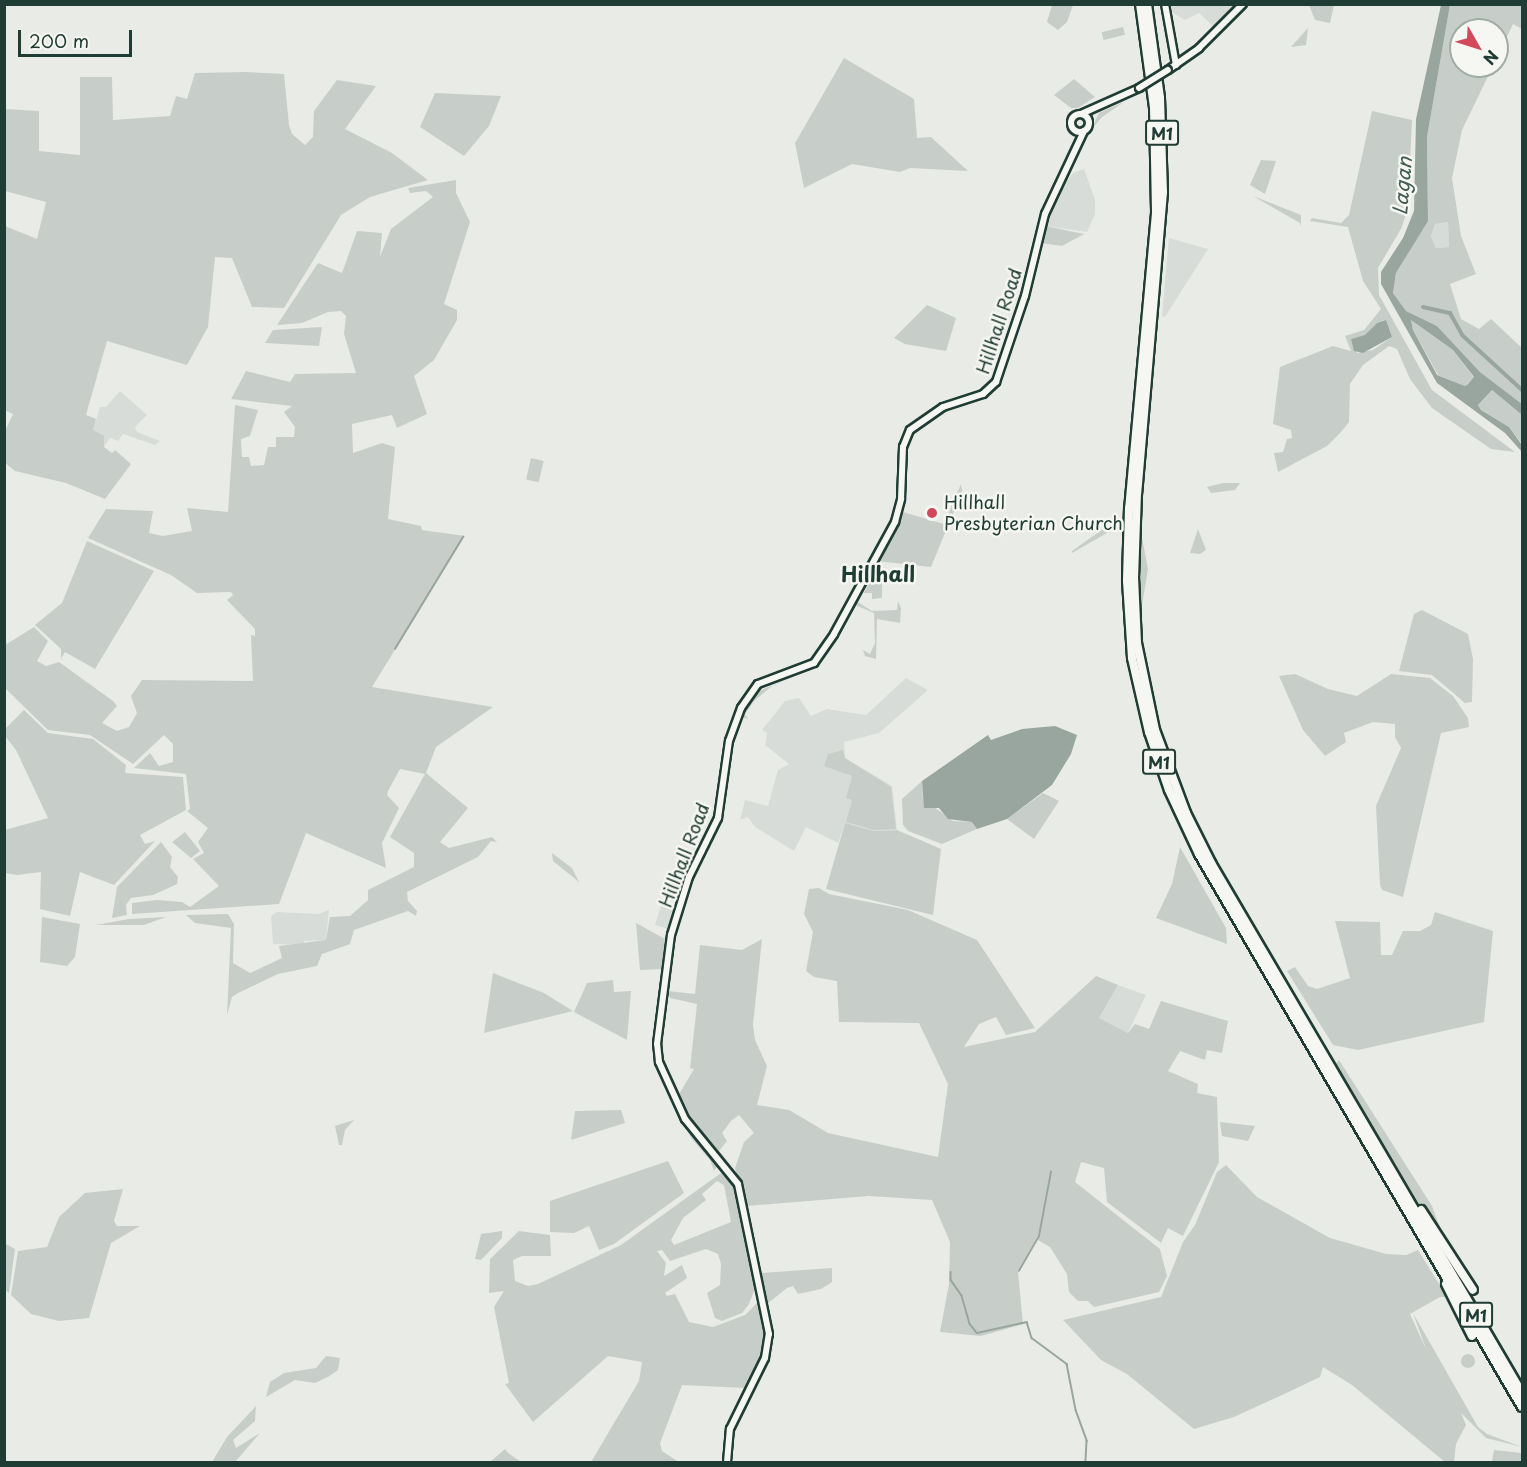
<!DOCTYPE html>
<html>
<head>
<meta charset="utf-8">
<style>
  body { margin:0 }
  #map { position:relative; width:1527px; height:1467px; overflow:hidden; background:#e9ebe7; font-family:"Playpen Sans",sans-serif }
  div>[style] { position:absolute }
  .built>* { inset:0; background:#d8dcd8; transform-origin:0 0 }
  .green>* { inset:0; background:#c7cec9; transform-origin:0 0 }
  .round { border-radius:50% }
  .water>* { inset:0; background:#99a6a0 }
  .stream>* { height:1.5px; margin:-0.75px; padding:0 0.75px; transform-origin:0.75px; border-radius:0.75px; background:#99a6a0 }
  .canal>* { height:4px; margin:-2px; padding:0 2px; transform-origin:2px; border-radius:2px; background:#99a6a0 }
  .roads { filter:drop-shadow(2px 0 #1f3d34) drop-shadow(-2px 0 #1f3d34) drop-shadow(0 2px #1f3d34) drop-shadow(0 -2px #1f3d34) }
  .secondary>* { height:6px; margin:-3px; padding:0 3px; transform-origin:3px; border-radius:3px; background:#f6f6f2 }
  .secondary>.ring { margin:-3px; padding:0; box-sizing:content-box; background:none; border:6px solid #f6f6f2; border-radius:50% }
  .highway>* { height:8px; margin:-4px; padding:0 4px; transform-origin:4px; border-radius:4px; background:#f6f6f2 }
  .bridges { filter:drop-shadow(2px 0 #1f3d34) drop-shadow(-2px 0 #1f3d34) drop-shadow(0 2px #1f3d34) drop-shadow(0 -2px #1f3d34) }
  .secondary-bridge>* { height:6px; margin:-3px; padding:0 3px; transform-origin:3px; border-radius:3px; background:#f6f6f2 }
  .dots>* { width:16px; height:16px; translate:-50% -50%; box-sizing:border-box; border:3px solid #f6f6f2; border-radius:50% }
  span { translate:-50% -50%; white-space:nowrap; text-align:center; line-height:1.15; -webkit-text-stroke:5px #f6f6f2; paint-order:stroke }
  .shield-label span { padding:2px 4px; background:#f6f6f2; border:2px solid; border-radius:4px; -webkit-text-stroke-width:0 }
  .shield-label { font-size:16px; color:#1f3d34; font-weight:700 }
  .street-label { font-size:18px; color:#1f3d34 }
  .poi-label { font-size:18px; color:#1f3d34 }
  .left { translate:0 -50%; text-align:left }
  .water-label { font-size:20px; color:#445c54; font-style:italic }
  .quarter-label { font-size:21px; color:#1f3d34; font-weight:700 }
  .frame { position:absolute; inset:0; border:6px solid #1f3d34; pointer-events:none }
  .north { position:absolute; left:1449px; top:18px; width:60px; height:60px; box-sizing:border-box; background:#f6f6f2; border:2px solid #a0aca6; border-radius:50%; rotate:129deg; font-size:16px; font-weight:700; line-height:24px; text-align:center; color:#1f3d34 }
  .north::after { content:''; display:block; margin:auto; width:21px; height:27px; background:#d1495b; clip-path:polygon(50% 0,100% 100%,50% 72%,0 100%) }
  .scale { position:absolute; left:18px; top:30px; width:114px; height:27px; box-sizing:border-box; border:3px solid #1f3d34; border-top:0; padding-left:8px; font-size:18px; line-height:21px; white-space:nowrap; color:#1f3d34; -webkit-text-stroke:4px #f6f6f2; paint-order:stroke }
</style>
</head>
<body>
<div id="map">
  <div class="built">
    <i style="clip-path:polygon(1171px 5px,1171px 4px,1237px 5px,1215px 28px,1199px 13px,1185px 20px,1172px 12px)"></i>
    <i style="clip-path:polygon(1084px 169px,1095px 200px,1095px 214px,1087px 232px,1045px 226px,1057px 194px,1073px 173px)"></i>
    <i style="clip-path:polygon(1448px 222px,1449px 247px,1436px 248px,1431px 236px,1435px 224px)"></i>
    <i style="clip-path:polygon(1169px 238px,1208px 249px,1165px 317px,1162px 316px)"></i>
    <i style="clip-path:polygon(120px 391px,147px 415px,135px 427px,137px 432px,160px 441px,155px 445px,123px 434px,118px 441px,110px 438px,104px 447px,93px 430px,100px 407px,106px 407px)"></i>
    <i style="clip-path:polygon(906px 678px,928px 690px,879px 733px,844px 742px,845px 758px,892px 786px,897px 830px,874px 831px,845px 823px,838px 843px,806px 827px,794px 851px,755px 827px,748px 817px,740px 820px,745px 800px,768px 806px,778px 770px,789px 764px,765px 745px,767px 733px,762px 730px,785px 701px,799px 698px,811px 716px,827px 709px,866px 715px)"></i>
    <i style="left:662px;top:903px;width:16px;height:23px;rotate:18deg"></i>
    <i style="clip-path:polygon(329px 910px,326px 940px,304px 941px,304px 945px,273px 944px,271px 916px,277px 912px,318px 914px)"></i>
    <i style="clip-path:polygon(1118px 985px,1146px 995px,1128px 1033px,1099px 1018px)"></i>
  </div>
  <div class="green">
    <i style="clip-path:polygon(1052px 5px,1073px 5px,1067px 22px,1058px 30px,1047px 22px)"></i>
    <i style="clip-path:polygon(1309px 5px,1334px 5px,1330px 23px,1315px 20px)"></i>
    <i style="clip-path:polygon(evenodd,1450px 5px,1522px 5px,1522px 29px,1513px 24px,1497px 58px,1497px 30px,1461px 30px,1461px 66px,1493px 66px,1462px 130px,1452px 178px,1461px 236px,1476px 274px,1450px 284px,1461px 319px,1479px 329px,1491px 319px,1522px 348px,1522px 404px,1480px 372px,1437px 326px,1406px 311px,1393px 293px,1396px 273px,1428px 220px,1427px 137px,1450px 5px,1448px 222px,1449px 247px,1436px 248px,1431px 236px,1435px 224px,1448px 222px)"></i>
    <i style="left:1123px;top:27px;width:8px;height:22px;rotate:76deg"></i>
    <i style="clip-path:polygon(1308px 28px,1306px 45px,1291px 47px)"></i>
    <i style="clip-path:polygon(844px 58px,914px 99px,917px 138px,931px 137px,968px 171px,910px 168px,900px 172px,852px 164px,804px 188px,795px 143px)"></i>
    <i style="clip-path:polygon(246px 72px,284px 74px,289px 125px,292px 134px,305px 145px,313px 137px,314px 111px,337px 80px,376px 86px,345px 129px,392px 153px,428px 180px,370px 197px,341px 215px,284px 308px,252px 307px,232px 258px,215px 257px,208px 327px,187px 365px,107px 341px,86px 415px,96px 419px,93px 430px,104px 436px,104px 447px,112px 453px,115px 450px,131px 464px,105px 499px,66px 483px,15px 471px,4px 462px,5px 431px,13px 414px,4px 410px,5px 226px,37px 239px,46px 202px,5px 191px,5px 109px,39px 111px,39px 151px,80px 155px,80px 77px,112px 77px,113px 120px,170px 116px,176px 96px,187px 99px,195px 73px)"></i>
    <i style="clip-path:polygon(1074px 79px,1095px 97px,1078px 108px,1071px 108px,1054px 95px)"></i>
    <i style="clip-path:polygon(435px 93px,501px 96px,489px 126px,464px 156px,420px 127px)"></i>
    <i style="clip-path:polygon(1124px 102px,1102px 117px,1091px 130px,1099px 113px)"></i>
    <i style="clip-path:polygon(evenodd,1372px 111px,1412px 120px,1408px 207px,1402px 227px,1378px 268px,1379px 295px,1432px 390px,1515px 452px,1491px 449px,1432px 408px,1410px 379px,1397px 349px,1389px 346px,1363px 365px,1350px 384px,1349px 422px,1341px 432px,1327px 446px,1278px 472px,1274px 453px,1283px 452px,1287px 439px,1292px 438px,1291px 430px,1273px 424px,1280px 367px,1333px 346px,1351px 351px,1345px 336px,1364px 330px,1381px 309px,1363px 281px,1348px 227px,1310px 221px,1306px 227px,1312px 218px,1341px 223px,1349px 215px,1372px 111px,1385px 320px,1392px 337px,1373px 350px,1357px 353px,1351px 339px,1366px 335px,1377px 323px,1385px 320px)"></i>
    <i style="clip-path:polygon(1261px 160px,1276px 161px,1265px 194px,1250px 185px)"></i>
    <i style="clip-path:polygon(456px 180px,456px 193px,470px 222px,444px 304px,457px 310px,457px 320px,434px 360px,414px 376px,427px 414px,397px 428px,392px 415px,352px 424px,353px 453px,382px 443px,395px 447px,388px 519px,421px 526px,422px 530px,465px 536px,372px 687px,493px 707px,436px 747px,426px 773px,468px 808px,440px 842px,449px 848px,492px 837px,497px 842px,491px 841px,478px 857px,407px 892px,408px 901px,417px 911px,416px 916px,408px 911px,354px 930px,350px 944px,322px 954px,317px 966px,278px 974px,238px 993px,232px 997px,227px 1015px,231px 928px,195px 923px,186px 915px,228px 914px,234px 924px,233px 963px,250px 973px,282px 958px,279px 946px,326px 940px,330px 917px,350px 916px,368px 900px,368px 890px,414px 867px,414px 853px,390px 837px,425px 774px,400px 769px,388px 791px,387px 795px,399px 808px,382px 843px,386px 868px,306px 833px,279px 904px,132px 914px,132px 903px,157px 900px,182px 902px,190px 907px,219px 886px,193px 859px,204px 853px,198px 842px,208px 828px,187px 811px,190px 809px,186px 774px,134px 768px,150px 753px,159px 766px,173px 762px,173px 744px,164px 735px,133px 764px,90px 735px,48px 730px,5px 688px,5px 645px,34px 627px,48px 641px,37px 661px,46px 666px,59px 662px,113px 701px,117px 706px,102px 723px,117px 731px,129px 727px,137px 713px,131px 696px,142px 680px,253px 681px,251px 635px,255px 636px,255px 629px,227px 600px,233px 595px,231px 592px,197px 593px,171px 575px,88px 538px,106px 509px,153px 511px,149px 533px,163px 536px,192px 531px,187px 508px,228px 512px,235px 405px,258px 410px,250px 436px,241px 439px,242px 457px,249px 457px,251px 466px,264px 465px,268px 447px,276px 447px,276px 437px,294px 437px,295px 427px,284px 412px,292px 406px,231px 399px,246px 371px,290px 382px,295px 374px,356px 373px,344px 334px,346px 316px,341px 311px,328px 312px,302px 323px,277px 325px,318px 263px,342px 273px,357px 231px,382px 233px,380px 257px,391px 229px,433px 197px,426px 191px,410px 193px,408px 188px)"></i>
    <i style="clip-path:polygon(1253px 196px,1301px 215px,1301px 227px,1300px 223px)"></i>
    <i style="clip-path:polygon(1045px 226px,1084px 234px,1062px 246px,1041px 243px)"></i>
    <i style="clip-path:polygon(927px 305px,956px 318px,946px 351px,905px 344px,894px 338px)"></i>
    <i style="clip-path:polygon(1411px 320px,1453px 350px,1474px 378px,1465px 386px,1438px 375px,1413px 330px)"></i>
    <i style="clip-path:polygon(322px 327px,319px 346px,265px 343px,273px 330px)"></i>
    <i style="clip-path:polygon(1492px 390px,1522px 415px,1522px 444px,1509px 427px,1481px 410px,1478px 405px)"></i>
    <i style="left:531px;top:458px;width:13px;height:22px;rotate:13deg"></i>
    <i style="clip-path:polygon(1223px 483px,1240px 483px,1235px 490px,1211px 493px,1207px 487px)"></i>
    <i style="clip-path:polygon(961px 484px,962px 492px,931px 567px,877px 561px,903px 512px,944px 524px)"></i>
    <i style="clip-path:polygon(1117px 519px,1121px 525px,1072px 553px,1072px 551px)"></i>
    <i style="clip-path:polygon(1198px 529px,1206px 550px,1200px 554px,1190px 553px)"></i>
    <i style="clip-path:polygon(1142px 538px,1148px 569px,1141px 611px,1140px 565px)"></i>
    <i style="clip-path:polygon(87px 541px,154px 571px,95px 669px,65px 652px,61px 659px,61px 649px,35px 625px,62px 603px)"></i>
    <i style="clip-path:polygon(875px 571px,882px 573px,882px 598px,872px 599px,872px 593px,864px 593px)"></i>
    <i style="clip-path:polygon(856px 601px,872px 611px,897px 610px,898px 601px,901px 608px,900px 623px,877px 619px,876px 659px,865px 656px,863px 650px,870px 654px,875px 643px,874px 613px,855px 605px)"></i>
    <i style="clip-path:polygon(1422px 610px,1468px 634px,1473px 659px,1472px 702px,1465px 703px,1432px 675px,1399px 671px,1414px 614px)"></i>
    <i style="clip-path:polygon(1295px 674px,1328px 689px,1357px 696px,1391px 674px,1430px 678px,1453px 696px,1468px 718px,1469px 727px,1441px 733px,1403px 897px,1382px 890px,1380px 885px,1376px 806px,1401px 748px,1395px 737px,1395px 724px,1373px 722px,1344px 733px,1346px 742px,1325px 756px,1303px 730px,1279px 676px)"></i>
    <i style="clip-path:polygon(792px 677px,772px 686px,754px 701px,745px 714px,748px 719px,742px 717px,757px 692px)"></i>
    <i style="clip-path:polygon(24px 710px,48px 733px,93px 739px,126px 765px,125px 773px,183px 777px,186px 810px,140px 835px,145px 844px,155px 841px,114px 885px,80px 872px,70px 916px,40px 909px,41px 872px,17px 875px,5px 873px,5px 830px,48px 818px,16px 750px,5px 736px,5px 729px)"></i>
    <i style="clip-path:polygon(843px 750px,845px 758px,891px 787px,896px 829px,874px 830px,846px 822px,852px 800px,846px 798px,852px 776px,824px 766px,828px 754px)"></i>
    <i style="clip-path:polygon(922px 781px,923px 799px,953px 821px,973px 822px,977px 829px,942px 844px,908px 831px,903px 825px,902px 799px)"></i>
    <i style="clip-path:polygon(1043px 793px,1059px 801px,1034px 839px,1007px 819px)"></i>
    <i style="clip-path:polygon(845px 823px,874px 831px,897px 830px,941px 849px,933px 915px,826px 889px)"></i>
    <i style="clip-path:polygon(185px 832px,200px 851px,191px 858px,172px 842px)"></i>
    <i style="clip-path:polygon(161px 842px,172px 857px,170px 867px,178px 877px,177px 884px,153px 895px,131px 898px,126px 905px,127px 915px,112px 918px,117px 887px)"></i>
    <i style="clip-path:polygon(1180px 847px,1226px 928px,1227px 944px,1156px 918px,1172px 884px)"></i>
    <i style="clip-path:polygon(552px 853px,572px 868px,579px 882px,553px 861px)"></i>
    <i style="clip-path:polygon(819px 888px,829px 894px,908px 910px,977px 940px,1035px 1028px,1006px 1035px,996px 1017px,979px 1024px,964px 1047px,1035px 1032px,1096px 976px,1118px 985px,1099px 1018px,1128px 1033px,1135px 1024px,1149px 1029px,1161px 1001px,1228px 1021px,1222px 1053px,1207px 1050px,1205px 1060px,1180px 1051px,1168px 1071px,1198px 1084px,1197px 1093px,1217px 1097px,1219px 1162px,1183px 1236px,1168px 1228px,1161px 1243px,1107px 1202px,1104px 1168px,1081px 1162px,1075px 1182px,1160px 1249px,1167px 1276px,1159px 1292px,1094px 1307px,1088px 1301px,1078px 1301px,1069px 1292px,1067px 1274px,1050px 1247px,1038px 1240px,1052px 1166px,1039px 1233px,1018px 1272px,1023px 1324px,981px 1336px,940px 1332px,949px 1284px,950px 1242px,932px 1200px,869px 1196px,747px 1206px,735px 1168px,744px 1142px,754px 1133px,739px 1115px,731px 1121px,722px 1133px,727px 1141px,719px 1151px,729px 1164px,693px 1125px,678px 1096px,694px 1069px,690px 1068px,697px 1004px,670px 998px,668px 991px,695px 994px,700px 945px,742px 950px,762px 939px,753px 1025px,755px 1040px,767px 1066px,757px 1105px,789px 1110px,828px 1133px,938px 1157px,948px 1084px,919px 1023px,839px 1022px,837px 981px,814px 977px,806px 971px,813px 932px,804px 914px,809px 889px)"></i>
    <i style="clip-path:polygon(1435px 912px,1493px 931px,1484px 1022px,1358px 1050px,1333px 1045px,1287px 971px,1295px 967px,1308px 986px,1317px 989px,1350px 978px,1335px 921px,1380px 922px,1381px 955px,1392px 955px,1403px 931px,1420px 931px,1431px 925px)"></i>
    <i style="clip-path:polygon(42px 917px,80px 924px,75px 957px,67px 966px,40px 962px)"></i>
    <i style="clip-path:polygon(166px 917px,144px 925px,96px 925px,129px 919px)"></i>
    <i style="clip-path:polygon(636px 923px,665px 939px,662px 969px,640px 970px)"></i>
    <i style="clip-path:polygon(493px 973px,544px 993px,573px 1011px,484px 1033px)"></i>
    <i style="clip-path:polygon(613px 980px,614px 992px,631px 991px,627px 1040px,574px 1012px,587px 983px)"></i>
    <i style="clip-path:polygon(1339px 1060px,1432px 1206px,1442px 1233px,1436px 1232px,1373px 1128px,1335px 1065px)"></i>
    <i style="clip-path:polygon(621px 1110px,625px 1123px,571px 1140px,575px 1111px)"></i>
    <i style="clip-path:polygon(676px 1111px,718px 1165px,714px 1171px,710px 1160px,692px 1139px)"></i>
    <i style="clip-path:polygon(354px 1120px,345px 1130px,342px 1145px,339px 1145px,335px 1126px)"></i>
    <i style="clip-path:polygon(1220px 1122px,1255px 1126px,1248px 1141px,1222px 1136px)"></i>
    <i style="clip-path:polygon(668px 1161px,684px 1193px,614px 1244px,599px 1250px,589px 1226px,574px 1233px,550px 1232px,550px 1201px)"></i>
    <i style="clip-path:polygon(1226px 1165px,1257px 1197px,1330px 1238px,1386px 1254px,1406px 1255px,1418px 1250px,1447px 1297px,1440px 1297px,1410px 1314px,1426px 1349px,1413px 1313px,1478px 1427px,1487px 1434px,1522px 1447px,1486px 1438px,1461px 1413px,1466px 1425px,1456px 1444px,1454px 1462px,1445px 1462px,1352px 1385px,1323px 1367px,1320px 1377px,1282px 1395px,1234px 1417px,1194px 1429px,1127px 1374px,1101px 1360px,1063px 1320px,1161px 1297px,1183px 1242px,1195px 1225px,1217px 1172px)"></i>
    <i style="clip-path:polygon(evenodd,721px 1173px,732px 1184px,744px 1223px,756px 1286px,749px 1304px,742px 1313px,722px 1321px,715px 1318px,707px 1293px,720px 1285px,721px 1264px,718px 1254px,706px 1249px,670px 1261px,662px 1250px,657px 1251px,666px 1263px,664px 1276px,682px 1265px,687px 1278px,665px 1293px,667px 1296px,675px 1294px,689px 1322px,713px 1327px,745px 1315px,760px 1300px,766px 1336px,764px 1354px,745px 1388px,682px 1385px,660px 1443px,662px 1451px,679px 1462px,591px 1462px,639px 1381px,642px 1362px,608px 1356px,533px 1422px,505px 1384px,509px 1383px,494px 1307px,504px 1291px,489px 1293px,490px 1259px,519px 1231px,550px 1235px,551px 1256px,522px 1256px,513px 1260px,515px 1281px,528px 1286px,538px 1284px,621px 1245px,721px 1173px,717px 1181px,724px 1185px,731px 1222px,674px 1245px,671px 1240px,683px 1218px,706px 1200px,702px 1194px,717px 1181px)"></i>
    <i style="clip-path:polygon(123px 1189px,114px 1221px,117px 1226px,140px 1226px,111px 1243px,89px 1318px,59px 1321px,31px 1314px,11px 1295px,18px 1251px,47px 1247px,59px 1217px,85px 1193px)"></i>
    <i style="clip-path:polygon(502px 1231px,502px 1238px,481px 1260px,475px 1259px,481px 1234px)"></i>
    <i style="clip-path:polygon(4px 1243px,15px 1249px,9px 1293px,5px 1290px)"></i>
    <i style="clip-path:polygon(832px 1268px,832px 1282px,821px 1289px,798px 1294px,793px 1286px,787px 1288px,767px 1304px,761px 1273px)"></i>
    <i class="round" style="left:1461px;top:1354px;width:14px;height:14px"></i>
    <i style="clip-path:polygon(326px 1356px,340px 1358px,338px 1370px,328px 1377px,315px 1383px,295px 1380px,266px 1397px,270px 1382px,284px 1373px,316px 1368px)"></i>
    <i style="clip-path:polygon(256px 1406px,255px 1421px,233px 1440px,236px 1448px,260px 1433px,235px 1462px,212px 1462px,227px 1437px)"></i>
    <i style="clip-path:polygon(505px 1449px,508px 1453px,521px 1462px,490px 1462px)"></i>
    <i style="clip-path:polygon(1494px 1450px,1522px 1453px,1522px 1462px,1492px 1462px)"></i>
  </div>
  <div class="water">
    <i style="clip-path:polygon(evenodd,1441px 5px,1450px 5px,1427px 137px,1428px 221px,1396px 273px,1393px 293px,1406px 311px,1437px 326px,1480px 372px,1522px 404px,1522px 415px,1492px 390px,1478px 405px,1481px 410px,1509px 427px,1522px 445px,1522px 452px,1505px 433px,1437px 383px,1381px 284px,1381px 272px,1403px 238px,1414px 211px,1416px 119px,1441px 5px,1411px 320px,1453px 350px,1474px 377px,1468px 384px,1465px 386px,1437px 375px,1413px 330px,1411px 320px)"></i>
    <i style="clip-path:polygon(1386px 320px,1392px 337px,1363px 353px,1354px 351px,1351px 339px,1365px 335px,1377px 323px)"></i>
    <i style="clip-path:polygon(1055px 726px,1077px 735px,1071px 754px,1052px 785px,1007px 819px,977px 829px,972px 822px,948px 819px,939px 808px,924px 808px,922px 781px,988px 735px,991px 740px,1022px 729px)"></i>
  </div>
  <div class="stream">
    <i style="left:395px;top:649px;width:131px;rotate:-58.7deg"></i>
    <i style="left:1019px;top:1271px;width:40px;rotate:-60.3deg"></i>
    <i style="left:1039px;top:1236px;width:65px;rotate:-79.4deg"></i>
    <i style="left:951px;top:1272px;width:8px;rotate:90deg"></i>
    <i style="left:951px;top:1280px;width:19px;rotate:55deg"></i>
    <i style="left:962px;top:1296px;width:29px;rotate:74deg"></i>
    <i style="left:970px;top:1324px;width:11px;rotate:52deg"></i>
    <i style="left:977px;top:1333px;width:51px;rotate:-12.4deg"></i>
    <i style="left:1027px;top:1322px;width:17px;rotate:73deg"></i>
    <i style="left:1032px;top:1338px;width:44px;rotate:36.6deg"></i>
    <i style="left:1067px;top:1364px;width:47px;rotate:78.9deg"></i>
    <i style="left:1076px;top:1410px;width:33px;rotate:70deg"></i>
    <i style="left:1087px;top:1441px;width:21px;rotate:93deg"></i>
  </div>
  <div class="canal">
    <i style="left:1423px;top:307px;width:28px;rotate:13deg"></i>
    <i style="left:1450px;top:313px;width:25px;rotate:61deg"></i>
    <i style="left:1462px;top:335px;width:81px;rotate:42.5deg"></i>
  </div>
  <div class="roads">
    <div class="secondary">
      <i style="left:1165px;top:4px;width:62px;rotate:79.8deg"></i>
      <i style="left:1168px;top:70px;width:38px;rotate:-35deg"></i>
      <i style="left:1199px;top:48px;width:62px;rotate:-45deg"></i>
      <i style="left:1081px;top:114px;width:64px;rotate:-24.1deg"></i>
      <i class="ring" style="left:1071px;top:114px;width:12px;height:12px"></i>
      <i style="left:727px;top:1462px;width:33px;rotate:-85deg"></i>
      <i style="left:730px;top:1429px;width:79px;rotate:-63.8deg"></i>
      <i style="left:765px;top:1358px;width:24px;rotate:-81deg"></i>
      <i style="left:769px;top:1334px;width:153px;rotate:-101.7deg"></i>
      <i style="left:738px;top:1184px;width:84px;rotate:-129.2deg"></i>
      <i style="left:685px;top:1119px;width:63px;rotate:-114.5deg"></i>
      <i style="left:659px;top:1062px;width:18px;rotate:-96deg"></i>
      <i style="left:657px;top:1044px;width:110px;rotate:-82.7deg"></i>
      <i style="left:671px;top:935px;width:61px;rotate:-72.8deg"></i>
      <i style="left:689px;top:877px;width:66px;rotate:-63.8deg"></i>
      <i style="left:718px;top:818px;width:78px;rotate:-81.9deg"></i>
      <i style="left:729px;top:741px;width:35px;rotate:-70deg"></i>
      <i style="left:741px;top:708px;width:29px;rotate:-55deg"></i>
      <i style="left:758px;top:684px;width:60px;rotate:-20.6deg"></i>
      <i style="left:814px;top:663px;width:35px;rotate:-55deg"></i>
      <i style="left:834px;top:634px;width:128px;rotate:-61.4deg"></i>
      <i style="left:895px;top:522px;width:24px;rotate:-75deg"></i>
      <i style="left:901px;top:499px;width:52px;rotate:-87.8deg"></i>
      <i style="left:903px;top:447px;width:18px;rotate:-68deg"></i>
      <i style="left:910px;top:430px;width:40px;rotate:-34.9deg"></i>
      <i style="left:943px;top:407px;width:42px;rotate:-18deg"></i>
      <i style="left:983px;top:394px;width:18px;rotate:-43deg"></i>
      <i style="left:996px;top:382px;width:91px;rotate:-71.4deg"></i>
      <i style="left:1025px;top:296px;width:84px;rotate:-76.3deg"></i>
      <i style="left:1045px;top:214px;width:92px;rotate:-64.8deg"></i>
    </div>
    <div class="highway">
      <i style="left:1140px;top:4px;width:104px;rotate:82.3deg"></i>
      <i style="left:1154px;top:107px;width:106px;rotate:88.9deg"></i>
      <i style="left:1156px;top:213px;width:296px;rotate:95.2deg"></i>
      <i style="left:1129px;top:508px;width:73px;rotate:91.6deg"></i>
      <i style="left:1127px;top:581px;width:77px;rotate:86.3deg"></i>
      <i style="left:1132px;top:658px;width:76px;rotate:77.1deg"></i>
      <i style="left:1149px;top:732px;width:61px;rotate:71deg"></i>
      <i style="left:1169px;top:790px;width:71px;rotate:64.9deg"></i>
      <i style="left:1199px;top:854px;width:640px;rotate:59.71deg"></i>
      <i style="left:1147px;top:4px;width:95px;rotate:82.1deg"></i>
      <i style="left:1160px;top:98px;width:94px;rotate:88.2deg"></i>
      <i style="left:1163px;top:192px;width:302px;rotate:94.9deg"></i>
      <i style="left:1137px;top:493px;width:84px;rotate:92deg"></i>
      <i style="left:1134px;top:577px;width:66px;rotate:87.4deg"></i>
      <i style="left:1137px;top:643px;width:89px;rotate:78.3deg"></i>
      <i style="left:1155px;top:730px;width:89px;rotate:69.5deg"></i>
      <i style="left:1186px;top:813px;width:56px;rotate:63.4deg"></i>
      <i style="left:1211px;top:863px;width:615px;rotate:59.6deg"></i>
      <i style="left:1421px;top:1210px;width:95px;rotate:57deg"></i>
      <i style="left:1446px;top:1284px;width:58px;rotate:63.4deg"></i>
    </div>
  </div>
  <div class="bridges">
    <div class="secondary-bridge">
      <i style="left:1139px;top:88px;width:34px;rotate:-32deg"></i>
    </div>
  </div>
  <div class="dots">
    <i style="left:932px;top:513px;background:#d1495b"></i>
  </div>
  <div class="shield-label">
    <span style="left:1162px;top:133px">M1</span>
    <span style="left:1159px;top:762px">M1</span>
    <span style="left:1476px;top:1315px">M1</span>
  </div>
  <div class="street-label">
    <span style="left:999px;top:321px;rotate:-72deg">Hillhall Road</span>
    <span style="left:684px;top:855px;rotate:-69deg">Hillhall Road</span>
  </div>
  <div class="poi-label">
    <span class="left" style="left:944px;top:513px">Hillhall<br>Presbyterian Church</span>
  </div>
  <div class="water-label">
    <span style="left:1402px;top:186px;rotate:-85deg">Lagan</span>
  </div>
  <div class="quarter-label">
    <span style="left:878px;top:573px">Hillhall</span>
  </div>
  <div class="frame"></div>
  <div class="north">N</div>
  <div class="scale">200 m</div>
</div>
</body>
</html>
